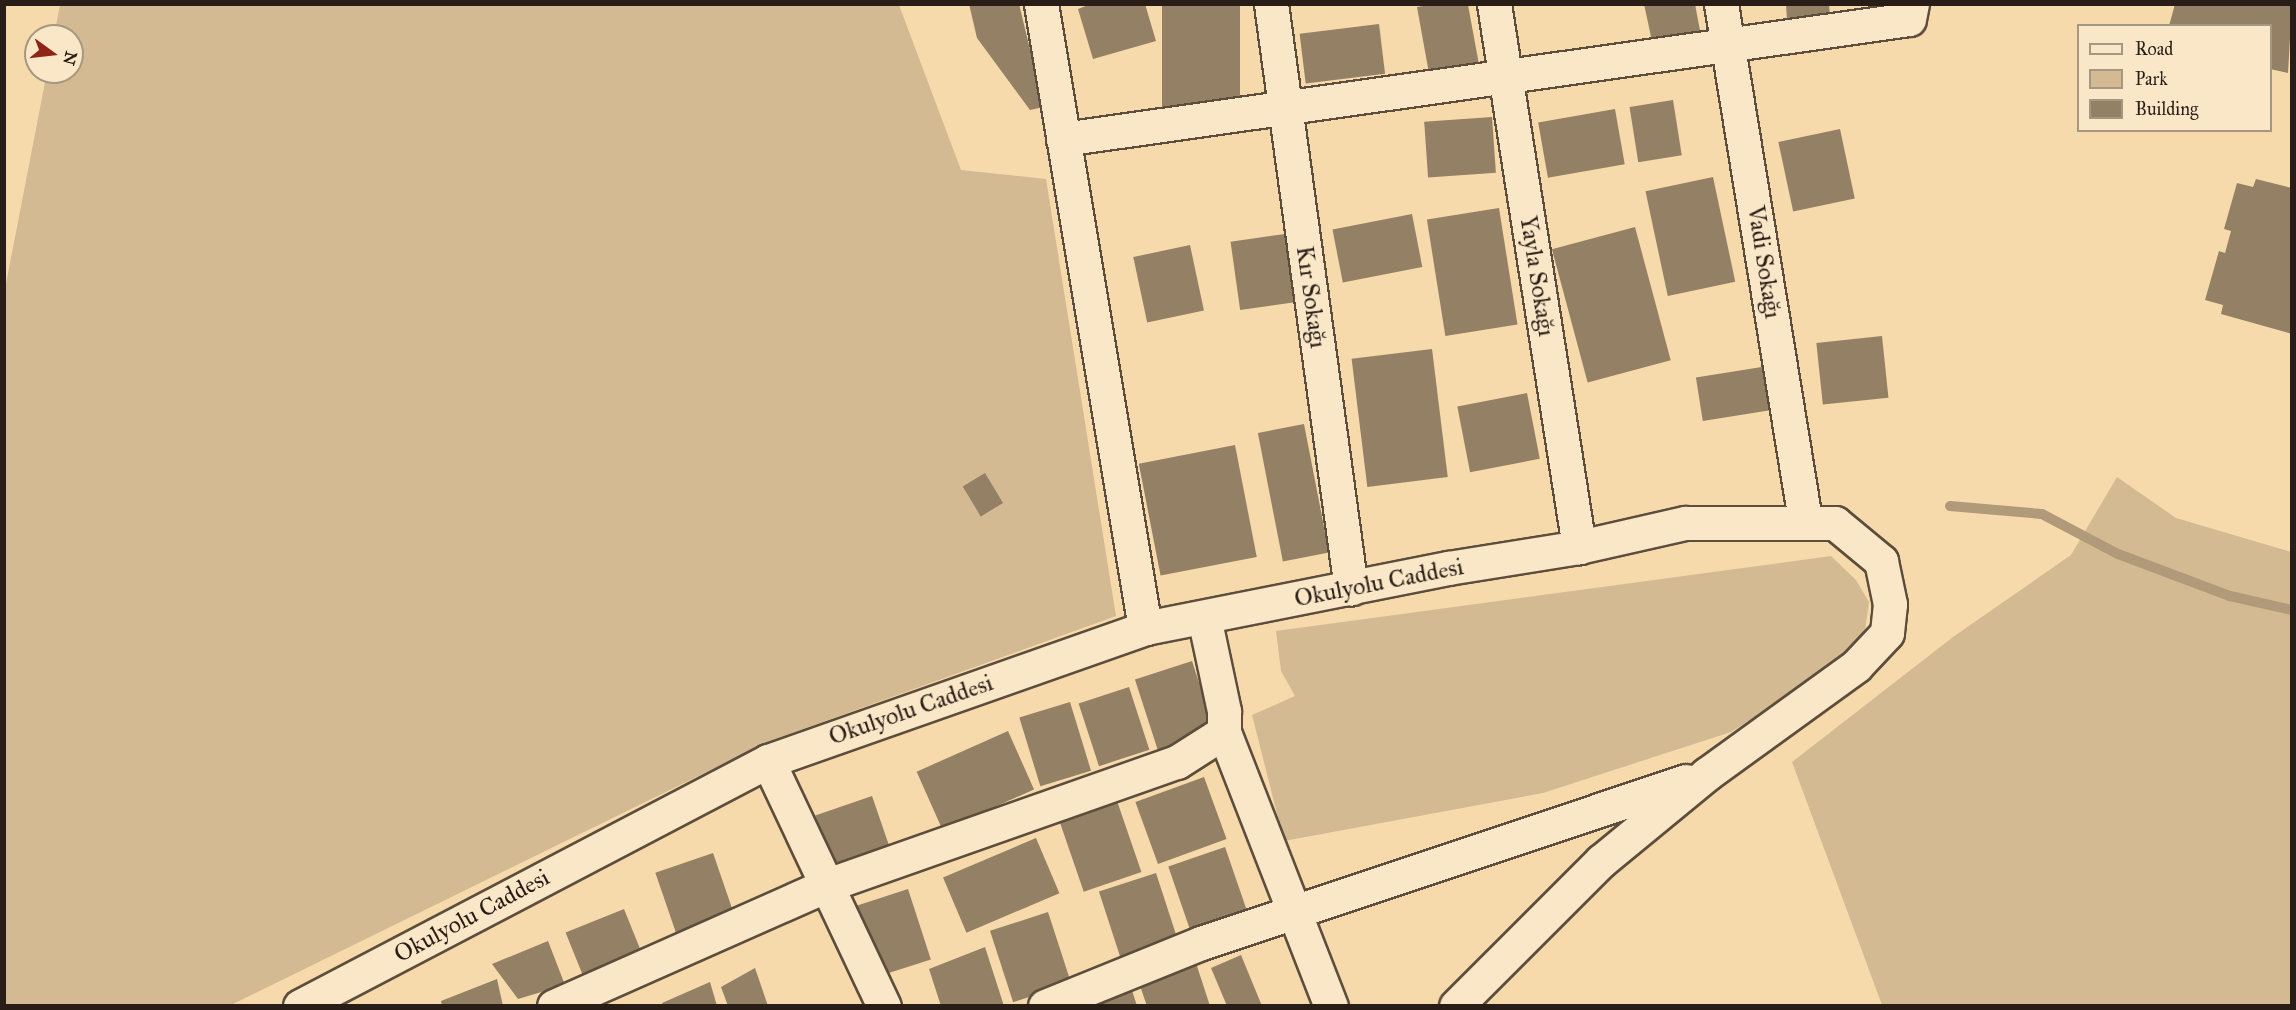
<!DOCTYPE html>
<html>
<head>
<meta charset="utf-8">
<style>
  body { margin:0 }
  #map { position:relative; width:2296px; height:1010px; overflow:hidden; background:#f7daab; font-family:"IM FELL Great Primer",serif }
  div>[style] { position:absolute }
  .green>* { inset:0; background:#d4ba92 }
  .stream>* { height:10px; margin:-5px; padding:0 5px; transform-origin:5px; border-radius:5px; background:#b19a79 }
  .building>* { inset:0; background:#948064; transform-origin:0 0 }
  .roads { filter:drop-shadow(2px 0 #5c4d3c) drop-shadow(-2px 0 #5c4d3c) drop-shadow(0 2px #5c4d3c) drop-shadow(0 -2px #5c4d3c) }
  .minor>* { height:33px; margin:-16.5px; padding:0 16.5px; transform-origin:16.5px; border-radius:16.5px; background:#fae7c8 }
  span { translate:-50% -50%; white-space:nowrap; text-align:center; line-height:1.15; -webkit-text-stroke:5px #fae7c8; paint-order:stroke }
  .street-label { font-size:24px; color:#291e17 }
  .frame { position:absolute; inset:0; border:6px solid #291e17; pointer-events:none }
  .legend { position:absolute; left:2077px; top:24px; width:195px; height:108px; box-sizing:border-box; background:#fae7c8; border:2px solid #a69781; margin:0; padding:8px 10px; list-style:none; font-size:18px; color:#291e17 }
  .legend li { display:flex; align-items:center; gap:12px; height:30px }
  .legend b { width:30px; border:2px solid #a69781 }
  .north { position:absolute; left:24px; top:24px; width:60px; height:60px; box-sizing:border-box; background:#fae7c8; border:2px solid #a69781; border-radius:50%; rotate:105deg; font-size:16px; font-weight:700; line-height:24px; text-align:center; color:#291e17 }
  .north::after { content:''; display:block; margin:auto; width:21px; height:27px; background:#8f2418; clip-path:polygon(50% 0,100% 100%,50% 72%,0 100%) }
</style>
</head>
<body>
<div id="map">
  <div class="green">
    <i style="clip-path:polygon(60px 5px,899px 5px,961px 170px,1046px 179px,1116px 616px,770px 741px,231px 1005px,5px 1005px,4px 294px,47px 72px,72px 72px,72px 36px,54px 36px)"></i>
    <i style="clip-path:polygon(2117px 477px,2176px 518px,2291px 552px,2291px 1005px,1882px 1005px,1792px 762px,1953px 637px,2071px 555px)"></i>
    <i style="clip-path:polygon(1831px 556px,1856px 580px,1869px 602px,1865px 631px,1834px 667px,1731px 732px,1543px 793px,1284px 841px,1252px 715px,1295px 696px,1281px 671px,1276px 631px)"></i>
  </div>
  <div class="stream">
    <i style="left:1950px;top:506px;width:92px;rotate:5deg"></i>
    <i style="left:2042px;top:514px;width:86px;rotate:27.8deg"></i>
    <i style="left:2118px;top:554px;width:120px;rotate:20.6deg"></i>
    <i style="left:2230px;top:596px;width:64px;rotate:12.7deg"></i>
  </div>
  <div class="building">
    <i style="clip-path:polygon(969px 4px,1019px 4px,1044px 107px,1030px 110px,977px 38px)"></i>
    <i style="clip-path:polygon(1091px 4px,1145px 4px,1156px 41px,1093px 59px,1078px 9px)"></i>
    <i style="left:1162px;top:4px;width:78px;height:105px"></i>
    <i style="clip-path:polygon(1644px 4px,1695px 4px,1701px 36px,1653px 46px)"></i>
    <i style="clip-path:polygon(1786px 4px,1829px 4px,1830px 16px,1787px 20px)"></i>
    <i style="clip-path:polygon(2175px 4px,2292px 4px,2288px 73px,2270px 69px,2270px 26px,2169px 26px)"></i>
    <i style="clip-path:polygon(1430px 5px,1468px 5px,1480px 70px,1430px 79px,1417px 7px)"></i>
    <i style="left:1379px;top:24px;width:50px;height:80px;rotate:83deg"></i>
    <i style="left:1673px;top:100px;width:56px;height:44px;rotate:81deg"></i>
    <i style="left:1615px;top:109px;width:56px;height:78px;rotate:80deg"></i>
    <i style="left:1492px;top:117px;width:56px;height:68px;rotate:86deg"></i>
    <i style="left:1840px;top:129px;width:71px;height:63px;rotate:78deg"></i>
    <i style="left:1713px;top:177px;width:107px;height:69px;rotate:78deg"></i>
    <i style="clip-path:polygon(2256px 179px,2292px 188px,2292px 334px,2221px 314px,2223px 305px,2205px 300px,2219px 251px,2225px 253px,2231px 231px,2224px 229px,2237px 183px,2253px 187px)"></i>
    <i style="left:1499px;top:208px;width:118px;height:73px;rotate:81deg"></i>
    <i style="left:1412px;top:214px;width:54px;height:81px;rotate:79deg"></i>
    <i style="left:1635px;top:227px;width:138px;height:86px;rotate:75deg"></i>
    <i style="left:1285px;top:234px;width:69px;height:55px;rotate:82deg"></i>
    <i style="left:1190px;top:245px;width:67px;height:58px;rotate:78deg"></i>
    <i style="left:1882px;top:336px;width:62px;height:66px;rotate:84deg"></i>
    <i style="left:1432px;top:349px;width:129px;height:81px;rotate:83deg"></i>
    <i style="left:1768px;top:366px;width:44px;height:73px;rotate:81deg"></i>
    <i style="left:1527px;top:393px;width:67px;height:71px;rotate:79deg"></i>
    <i style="left:1304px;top:424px;width:131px;height:47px;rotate:79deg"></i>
    <i style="left:1235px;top:445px;width:114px;height:98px;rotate:79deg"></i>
    <i style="left:985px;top:473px;width:35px;height:26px;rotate:59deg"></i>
    <i style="left:1192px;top:661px;width:74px;height:60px;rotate:72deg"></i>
    <i style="left:1129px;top:687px;width:66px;height:53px;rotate:72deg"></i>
    <i style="left:1070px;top:702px;width:72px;height:53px;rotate:73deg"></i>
    <i style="left:1008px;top:731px;width:64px;height:100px;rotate:66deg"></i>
    <i style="left:1204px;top:777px;width:66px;height:73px;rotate:70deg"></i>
    <i style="left:872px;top:796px;width:59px;height:60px;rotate:71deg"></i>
    <i style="left:1117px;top:801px;width:75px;height:61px;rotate:71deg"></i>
    <i style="left:1036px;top:838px;width:60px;height:101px;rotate:67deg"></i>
    <i style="left:1225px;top:847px;width:74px;height:60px;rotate:71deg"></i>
    <i style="left:713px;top:853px;width:75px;height:61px;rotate:71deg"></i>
    <i style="left:1156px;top:873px;width:75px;height:60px;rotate:72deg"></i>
    <i style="left:908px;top:889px;width:74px;height:59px;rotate:72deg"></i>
    <i style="left:624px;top:909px;width:46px;height:63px;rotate:68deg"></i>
    <i style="left:1048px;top:912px;width:75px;height:61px;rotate:72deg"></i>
    <i style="clip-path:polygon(548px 941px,565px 985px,518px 999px,492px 964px)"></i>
    <i style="clip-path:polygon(985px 947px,1004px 1006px,941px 1006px,929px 969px)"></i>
    <i style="clip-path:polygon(1241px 955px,1262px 1006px,1227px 1006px,1211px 968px)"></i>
    <i style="clip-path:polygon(1195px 960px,1210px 1006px,1147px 1006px,1139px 983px)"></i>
    <i style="clip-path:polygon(755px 968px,768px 1006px,728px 1006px,721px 987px)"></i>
    <i style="clip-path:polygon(497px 979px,503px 1006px,442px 1006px,441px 1001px)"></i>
    <i style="clip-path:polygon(710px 982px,717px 1006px,663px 1006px,662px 1003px)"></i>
    <i style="clip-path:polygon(1130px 984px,1137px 1006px,1076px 1006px)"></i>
  </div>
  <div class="roads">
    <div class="minor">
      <i style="left:1041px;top:4px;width:633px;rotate:80.54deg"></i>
      <i style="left:1271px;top:4px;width:590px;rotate:82.21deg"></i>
      <i style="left:1494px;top:4px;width:550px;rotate:81.1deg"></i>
      <i style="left:1721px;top:4px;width:523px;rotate:80.75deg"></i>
      <i style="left:1063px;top:139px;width:854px;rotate:-8.07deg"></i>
      <i style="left:1909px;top:19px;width:15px;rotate:-79deg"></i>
      <i style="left:1224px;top:732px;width:294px;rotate:68.7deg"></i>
      <i style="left:768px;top:761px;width:271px;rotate:64.7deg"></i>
      <i style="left:300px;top:1006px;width:528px;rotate:-27.63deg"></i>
      <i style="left:768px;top:761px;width:400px;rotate:-19.4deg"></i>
      <i style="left:1145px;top:628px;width:309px;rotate:-11.2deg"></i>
      <i style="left:1448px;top:568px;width:133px;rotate:-9.1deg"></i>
      <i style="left:1579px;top:547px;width:109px;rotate:-12.8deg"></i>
      <i style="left:1685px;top:523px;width:150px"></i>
      <i style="left:1835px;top:523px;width:60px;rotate:39.6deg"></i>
      <i style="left:1881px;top:561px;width:44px;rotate:78.2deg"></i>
      <i style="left:1890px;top:604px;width:29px;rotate:96deg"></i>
      <i style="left:1887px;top:633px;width:45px;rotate:133.2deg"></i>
      <i style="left:1856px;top:666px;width:184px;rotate:144.1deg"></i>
      <i style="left:1707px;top:774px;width:137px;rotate:140.6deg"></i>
      <i style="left:1601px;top:861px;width:205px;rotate:135deg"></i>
      <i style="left:554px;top:1006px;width:299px;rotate:-23.9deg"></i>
      <i style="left:827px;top:885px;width:371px;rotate:-19.4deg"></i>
      <i style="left:1177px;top:762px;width:56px;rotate:-32.6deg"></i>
      <i style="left:1224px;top:732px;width:21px;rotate:-90deg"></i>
      <i style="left:1224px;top:711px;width:96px;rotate:-102deg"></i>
      <i style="left:1045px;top:1006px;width:168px;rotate:-22deg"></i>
      <i style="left:1201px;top:943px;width:511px;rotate:-18.47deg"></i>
    </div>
  </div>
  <div class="street-label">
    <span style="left:1764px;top:262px;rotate:81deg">Vadi Sokağı</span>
    <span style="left:1537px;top:276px;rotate:81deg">Yayla Sokağı</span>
    <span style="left:1311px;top:297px;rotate:82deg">Kır Sokağı</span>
    <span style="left:1379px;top:583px;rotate:-11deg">Okulyolu Caddesi</span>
    <span style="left:911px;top:710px;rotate:-19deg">Okulyolu Caddesi</span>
    <span style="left:472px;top:916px;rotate:-28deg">Okulyolu Caddesi</span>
  </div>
  <div class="frame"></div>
  <ul class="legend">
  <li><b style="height:8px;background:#fae7c8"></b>Road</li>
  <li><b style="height:16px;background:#d4ba92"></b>Park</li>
  <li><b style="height:16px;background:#948064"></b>Building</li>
  </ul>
  <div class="north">N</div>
</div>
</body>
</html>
